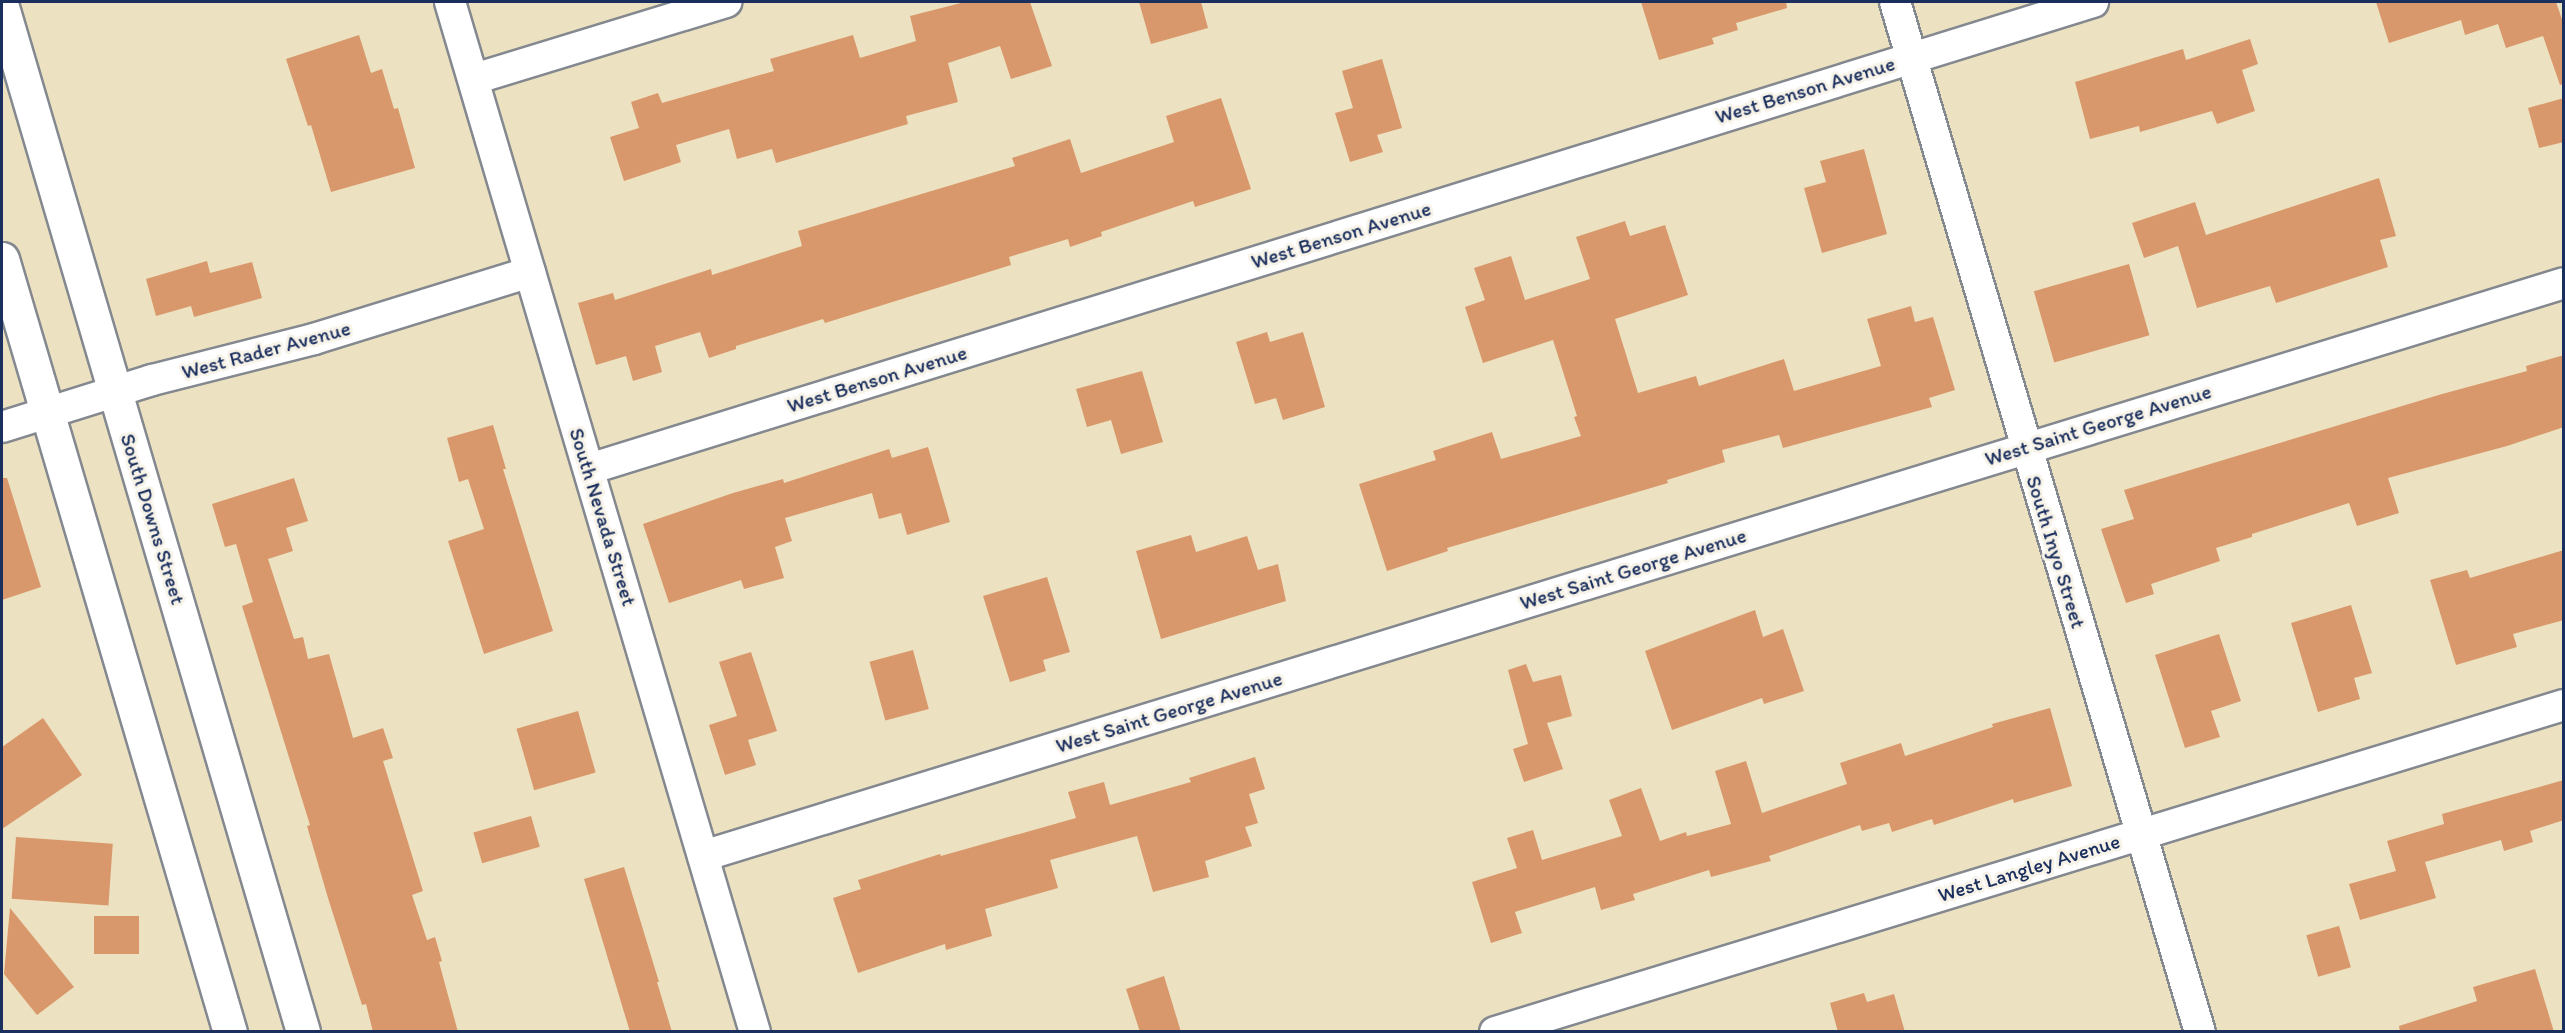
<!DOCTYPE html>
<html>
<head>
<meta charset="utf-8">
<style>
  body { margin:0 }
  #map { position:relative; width:2565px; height:1033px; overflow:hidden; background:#ece1c0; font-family:Itim,sans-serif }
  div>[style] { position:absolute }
  .building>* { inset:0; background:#d9986b; transform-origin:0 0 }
  .roads { filter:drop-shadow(2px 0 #84888f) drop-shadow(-2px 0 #84888f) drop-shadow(0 2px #84888f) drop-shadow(0 -2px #84888f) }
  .street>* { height:30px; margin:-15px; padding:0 15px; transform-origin:15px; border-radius:15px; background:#fff }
  .secondary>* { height:33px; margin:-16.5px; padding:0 16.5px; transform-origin:16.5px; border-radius:16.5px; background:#fff }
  span { translate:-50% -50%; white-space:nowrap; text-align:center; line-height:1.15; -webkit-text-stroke:6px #f7f3e8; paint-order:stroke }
  .street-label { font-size:21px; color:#1b2f5e }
  .frame { position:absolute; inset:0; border:3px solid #1b2f5e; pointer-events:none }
</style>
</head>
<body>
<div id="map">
  <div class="building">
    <i style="clip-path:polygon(965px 2px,1030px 2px,1052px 66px,1011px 79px,1000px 46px,948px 63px,958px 102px,906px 116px,908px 124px,776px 163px,772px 149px,737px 159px,729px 129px,676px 145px,681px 162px,624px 181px,610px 137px,639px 128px,631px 102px,658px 93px,662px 103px,774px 71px,770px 59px,853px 35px,860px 58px,916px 41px,910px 16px)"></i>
    <i style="clip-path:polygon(1139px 2px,1201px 2px,1208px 28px,1151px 44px)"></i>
    <i style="clip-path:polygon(1641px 2px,1786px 2px,1787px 8px,1736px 23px,1738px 30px,1712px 38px,1714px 44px,1659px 60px)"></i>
    <i style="clip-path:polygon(2376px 2px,2556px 2px,2564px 25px,2564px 84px,2560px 85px,2543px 36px,2506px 48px,2498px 24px,2465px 35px,2461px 20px,2389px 43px)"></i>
    <i style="clip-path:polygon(359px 35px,371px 73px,382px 69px,394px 109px,398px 108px,415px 168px,331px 192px,311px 125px,308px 126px,286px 59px)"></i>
    <i style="clip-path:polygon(2250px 39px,2258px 64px,2242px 70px,2255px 111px,2217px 124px,2212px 111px,2140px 132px,2139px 126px,2090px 139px,2075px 82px,2183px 49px,2186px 60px)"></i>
    <i style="clip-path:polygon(1382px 59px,1402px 128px,1377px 135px,1383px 152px,1350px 162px,1335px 113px,1353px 108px,1342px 71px)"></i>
    <i style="clip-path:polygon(1221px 98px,1251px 189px,1195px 207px,1193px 201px,1101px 232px,1102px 236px,1070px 247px,1068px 239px,1009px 257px,1011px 265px,825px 323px,823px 319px,736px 346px,736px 349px,709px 358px,700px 332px,655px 346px,662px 372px,633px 381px,626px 356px,596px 365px,578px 303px,613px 293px,615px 300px,711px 269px,712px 275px,802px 246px,798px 231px,1015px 166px,1012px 158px,1070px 139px,1081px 173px,1174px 142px,1166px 116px)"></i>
    <i style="clip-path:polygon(2564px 98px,2564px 142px,2539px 148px,2528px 108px)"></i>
    <i style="clip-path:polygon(1864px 149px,1887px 234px,1822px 253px,1804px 188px,1826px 182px,1820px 161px)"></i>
    <i style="clip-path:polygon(2379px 178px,2396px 236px,2380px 240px,2388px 267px,2276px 303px,2270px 286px,2197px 308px,2178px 246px,2144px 258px,2132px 223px,2195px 202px,2206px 235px)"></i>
    <i style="clip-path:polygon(1625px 221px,1630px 236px,1665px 225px,1688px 295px,1615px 319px,1638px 393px,1696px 376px,1699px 386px,1784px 359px,1794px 391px,1881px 366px,1867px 319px,1911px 306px,1915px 322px,1933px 317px,1955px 390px,1929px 398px,1932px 407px,1783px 448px,1779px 435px,1722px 450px,1725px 462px,1667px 480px,1668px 483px,1447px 548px,1448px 551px,1387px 571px,1359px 484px,1436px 460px,1433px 451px,1492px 432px,1501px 459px,1581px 436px,1574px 417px,1577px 416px,1553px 340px,1483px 363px,1465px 307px,1485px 300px,1474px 268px,1511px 256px,1525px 300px,1590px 279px,1576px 237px)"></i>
    <i style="clip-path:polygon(207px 261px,210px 273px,252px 262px,262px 298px,194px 317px,191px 306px,156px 316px,146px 279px)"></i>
    <i style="left:2129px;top:264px;width:74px;height:99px;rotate:74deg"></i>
    <i style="clip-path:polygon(1267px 332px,1270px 342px,1303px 332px,1325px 407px,1283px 420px,1276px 398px,1255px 404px,1236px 342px)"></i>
    <i style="clip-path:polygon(2564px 355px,2564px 427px,2507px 446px,2388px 478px,2399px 513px,2357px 526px,2349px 503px,2252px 534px,2252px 537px,2216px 548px,2220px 561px,2151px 584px,2154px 594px,2126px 603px,2101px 529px,2134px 519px,2124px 490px,2442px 394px,2527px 371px,2526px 366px)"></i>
    <i style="clip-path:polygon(1142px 371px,1163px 442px,1121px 454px,1111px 420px,1087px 427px,1076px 389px)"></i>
    <i style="clip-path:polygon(493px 425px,506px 469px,503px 469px,553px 631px,484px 654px,448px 541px,484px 529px,468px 479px,459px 482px,447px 438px)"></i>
    <i style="clip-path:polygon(928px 447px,950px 522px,907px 535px,901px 513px,879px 519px,872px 493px,785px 518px,792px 541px,775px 547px,784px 578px,744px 589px,741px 580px,669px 603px,643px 524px,733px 493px,783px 479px,784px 483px,889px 449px,892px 458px)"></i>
    <i style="clip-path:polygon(2px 478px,7px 478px,41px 587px,2px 600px)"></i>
    <i style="clip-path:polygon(294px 478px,308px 521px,286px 528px,293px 551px,268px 559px,294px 639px,303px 637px,308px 659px,329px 654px,353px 738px,383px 728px,393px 758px,383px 761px,423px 891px,412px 895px,427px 940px,435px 937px,442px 961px,439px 962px,458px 1032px,373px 1032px,366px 1004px,362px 1005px,328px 898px,307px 826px,310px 825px,242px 606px,253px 602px,236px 544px,225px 547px,212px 504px)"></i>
    <i style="clip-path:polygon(1191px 535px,1196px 552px,1247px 536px,1258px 570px,1278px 564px,1286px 601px,1161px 639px,1136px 551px)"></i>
    <i style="clip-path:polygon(2564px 550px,2564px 620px,2513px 634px,2517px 647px,2456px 665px,2430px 580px,2467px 570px,2470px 578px)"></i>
    <i style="clip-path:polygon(1047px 577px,1070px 652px,1043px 660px,1046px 671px,1010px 682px,983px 596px)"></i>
    <i style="clip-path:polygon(2351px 605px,2372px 673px,2354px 678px,2360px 699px,2318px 712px,2291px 623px)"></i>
    <i style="clip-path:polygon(1755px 610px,1763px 637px,1783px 629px,1804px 691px,1764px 704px,1762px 698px,1672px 730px,1645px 651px)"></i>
    <i style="clip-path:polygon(2219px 634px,2241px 701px,2211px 711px,2220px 737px,2185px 748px,2155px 655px)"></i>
    <i style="left:913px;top:650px;width:61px;height:45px;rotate:75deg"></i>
    <i style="clip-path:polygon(751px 652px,777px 731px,748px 740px,756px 765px,725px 775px,709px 725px,737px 716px,719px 662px)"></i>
    <i style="clip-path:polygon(1526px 664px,1533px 682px,1561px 675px,1572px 716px,1547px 723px,1563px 769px,1524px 782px,1513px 749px,1528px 744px,1508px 670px)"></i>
    <i style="clip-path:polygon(2050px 708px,2072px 786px,2014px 803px,2013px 799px,1934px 825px,1932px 819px,1892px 832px,1889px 823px,1862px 831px,1860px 825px,1769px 856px,1771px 861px,1711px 877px,1709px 870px,1633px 894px,1635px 900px,1601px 910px,1595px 887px,1515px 912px,1522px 933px,1491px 943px,1472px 882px,1517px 868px,1507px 838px,1533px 830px,1542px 860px,1622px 836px,1609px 800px,1641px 788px,1660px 841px,1686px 832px,1687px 836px,1731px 824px,1715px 771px,1746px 761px,1762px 813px,1847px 784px,1840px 763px,1901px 743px,1905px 756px,1993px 727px,1992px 724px)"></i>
    <i style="left:578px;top:711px;width:64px;height:64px;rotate:74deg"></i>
    <i style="clip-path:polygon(43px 718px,82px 775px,2px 829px,2px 747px)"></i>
    <i style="clip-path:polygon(1255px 757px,1265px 789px,1249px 794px,1258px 823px,1245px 827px,1252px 846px,1205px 861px,1209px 877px,1153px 892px,1137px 836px,1050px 860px,1058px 888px,985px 909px,992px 936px,946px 950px,945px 944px,858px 973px,833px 898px,861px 889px,858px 880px,940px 854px,941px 856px,1076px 818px,1068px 792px,1104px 782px,1110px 805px,1191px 782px,1189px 778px)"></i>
    <i style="clip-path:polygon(2564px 780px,2564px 820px,2530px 831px,2533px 842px,2504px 851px,2501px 840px,2425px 862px,2436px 898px,2360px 920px,2349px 884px,2396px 871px,2387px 841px,2444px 824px,2442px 814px)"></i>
    <i style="left:531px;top:816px;width:32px;height:60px;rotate:74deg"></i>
    <i style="left:16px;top:837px;width:97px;height:62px;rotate:4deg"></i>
    <i style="clip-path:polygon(624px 867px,659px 982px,657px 982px,672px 1032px,630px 1032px,584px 879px)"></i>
    <i style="clip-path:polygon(10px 908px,74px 987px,37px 1015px,4px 974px)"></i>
    <i style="left:139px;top:916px;width:38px;height:45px;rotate:90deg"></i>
    <i style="left:2339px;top:926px;width:43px;height:34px;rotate:74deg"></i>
    <i style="clip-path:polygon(2535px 969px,2554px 1032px,2400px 1032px,2399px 1026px,2477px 1001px,2473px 987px)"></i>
    <i style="clip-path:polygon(1164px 976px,1181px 1032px,1140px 1032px,1126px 989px)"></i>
    <i style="clip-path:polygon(1864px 993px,1867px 1002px,1894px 994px,1905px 1032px,1838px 1032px,1830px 1003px)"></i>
  </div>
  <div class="roads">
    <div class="street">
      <i style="left:450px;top:2px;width:1074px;rotate:73.51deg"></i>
      <i style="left:1895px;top:2px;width:1074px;rotate:73.51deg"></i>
      <i style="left:474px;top:79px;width:264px;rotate:-17deg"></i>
      <i style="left:2px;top:427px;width:157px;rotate:-17.4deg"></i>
      <i style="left:152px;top:380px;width:167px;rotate:-14.2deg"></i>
      <i style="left:314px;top:339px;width:226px;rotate:-17.2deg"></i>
      <i style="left:589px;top:469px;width:1575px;rotate:-17.25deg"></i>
      <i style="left:703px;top:856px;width:1947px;rotate:-17.11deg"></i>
      <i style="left:1495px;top:1032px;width:1118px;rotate:-17.01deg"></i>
    </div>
    <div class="secondary">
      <i style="left:2px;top:7px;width:1068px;rotate:73.63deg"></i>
      <i style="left:2px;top:259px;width:806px;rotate:73.57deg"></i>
    </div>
  </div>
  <div class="street-label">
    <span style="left:1805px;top:90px;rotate:-17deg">West Benson Avenue</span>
    <span style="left:1341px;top:235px;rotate:-17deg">West Benson Avenue</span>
    <span style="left:266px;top:350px;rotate:-15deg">West Rader Avenue</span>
    <span style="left:877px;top:379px;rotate:-17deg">West Benson Avenue</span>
    <span style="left:2098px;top:425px;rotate:-17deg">West Saint George Avenue</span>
    <span style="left:603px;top:517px;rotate:73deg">South Nevada Street</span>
    <span style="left:153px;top:519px;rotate:73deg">South Downs Street</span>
    <span style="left:2056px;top:552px;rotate:73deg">South Inyo Street</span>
    <span style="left:1633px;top:569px;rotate:-17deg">West Saint George Avenue</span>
    <span style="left:1169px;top:712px;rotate:-17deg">West Saint George Avenue</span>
    <span style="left:2029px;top:868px;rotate:-17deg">West Langley Avenue</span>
  </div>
  <div class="frame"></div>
</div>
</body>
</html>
